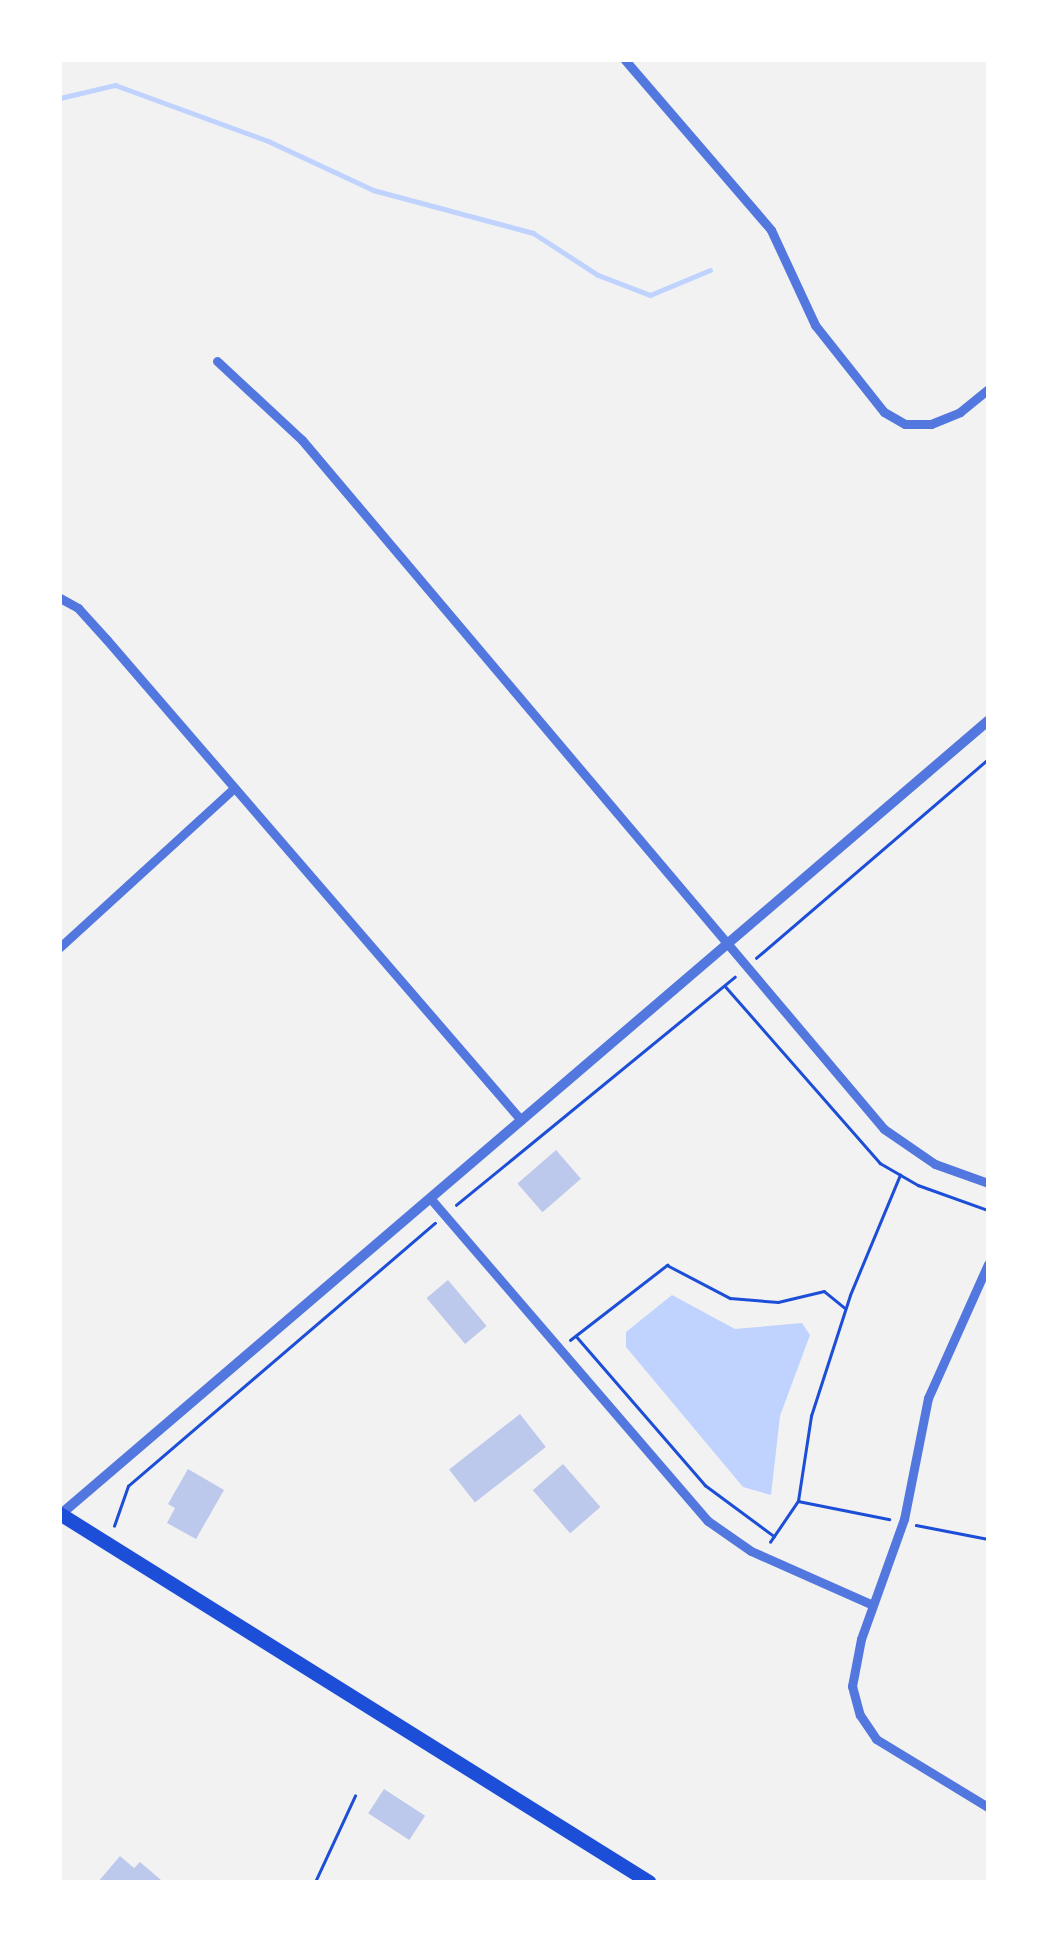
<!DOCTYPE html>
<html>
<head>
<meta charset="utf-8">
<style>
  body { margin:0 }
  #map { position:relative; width:1048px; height:1942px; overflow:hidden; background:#f2f2f2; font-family:"Roboto Condensed",sans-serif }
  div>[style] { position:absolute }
  .water>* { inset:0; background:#bfd3fe }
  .stream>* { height:5px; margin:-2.5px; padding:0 2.5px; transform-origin:2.5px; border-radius:2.5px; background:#bfd3fe }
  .building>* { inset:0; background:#bdc9ec; transform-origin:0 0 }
  .path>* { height:2.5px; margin:-1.25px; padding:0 1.25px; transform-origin:1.25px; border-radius:1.25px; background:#1d4ed8 }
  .minor>* { height:9px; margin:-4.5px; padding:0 4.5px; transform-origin:4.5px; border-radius:4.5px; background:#5277de }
  .tertiary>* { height:10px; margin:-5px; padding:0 5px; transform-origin:5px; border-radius:5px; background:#5277de }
  .primary>* { height:14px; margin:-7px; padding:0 7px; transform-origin:7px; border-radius:7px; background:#1d4ed8 }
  span { translate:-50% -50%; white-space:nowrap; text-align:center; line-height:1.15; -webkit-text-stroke:10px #fff; paint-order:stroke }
  .frame { position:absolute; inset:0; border:62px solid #fff; pointer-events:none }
</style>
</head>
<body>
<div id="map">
  <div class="water">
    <i style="clip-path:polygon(672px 1295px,735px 1329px,802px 1323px,810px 1335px,780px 1416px,771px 1495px,743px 1487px,626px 1347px,626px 1332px)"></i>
  </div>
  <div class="stream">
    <i style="left:60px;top:98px;width:57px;rotate:-13.3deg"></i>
    <i style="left:115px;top:85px;width:163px;rotate:20.1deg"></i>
    <i style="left:268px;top:141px;width:116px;rotate:25deg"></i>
    <i style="left:373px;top:190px;width:166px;rotate:15deg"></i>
    <i style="left:533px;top:233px;width:77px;rotate:32.9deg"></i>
    <i style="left:598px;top:275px;width:56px;rotate:21deg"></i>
    <i style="left:650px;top:295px;width:65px;rotate:-22.6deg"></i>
  </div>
  <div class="building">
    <i style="left:556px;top:1150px;width:38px;height:51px;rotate:49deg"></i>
    <i style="left:448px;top:1280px;width:60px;height:28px;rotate:50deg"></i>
    <i style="left:520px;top:1414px;width:42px;height:90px;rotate:52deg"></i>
    <i style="left:563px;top:1464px;width:57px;height:40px;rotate:49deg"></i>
    <i style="clip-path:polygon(188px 1469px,224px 1490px,196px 1539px,167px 1523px,175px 1508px,168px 1504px)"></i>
    <i style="left:384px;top:1789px;width:49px;height:29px;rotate:33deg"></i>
    <i style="clip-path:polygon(120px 1856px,134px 1868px,140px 1862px,161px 1880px,98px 1882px)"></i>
  </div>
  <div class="path">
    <i style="left:756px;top:958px;width:306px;rotate:-40.6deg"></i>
    <i style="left:726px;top:987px;width:234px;rotate:48.8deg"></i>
    <i style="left:880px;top:1163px;width:44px;rotate:30.1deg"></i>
    <i style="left:918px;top:1185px;width:74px;rotate:19.7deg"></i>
    <i style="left:456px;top:1205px;width:360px;rotate:-39.3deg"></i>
    <i style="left:577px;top:1337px;width:196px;rotate:49.1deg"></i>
    <i style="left:705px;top:1485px;width:86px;rotate:36.5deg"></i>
    <i style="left:570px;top:1340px;width:123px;rotate:-37.7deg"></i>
    <i style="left:667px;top:1265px;width:71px;rotate:27.6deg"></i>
    <i style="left:730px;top:1298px;width:48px;rotate:4.8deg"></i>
    <i style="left:778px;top:1302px;width:47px;rotate:-13.4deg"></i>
    <i style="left:824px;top:1291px;width:26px;rotate:39deg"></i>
    <i style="left:798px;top:1501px;width:93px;rotate:11.2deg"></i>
    <i style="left:916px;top:1525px;width:73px;rotate:11deg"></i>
    <i style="left:114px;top:1526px;width:42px;rotate:-70.7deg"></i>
    <i style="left:128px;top:1486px;width:404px;rotate:-40.6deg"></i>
    <i style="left:770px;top:1542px;width:50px;rotate:-55.7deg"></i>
    <i style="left:798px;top:1501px;width:86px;rotate:-81.3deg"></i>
    <i style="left:811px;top:1416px;width:127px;rotate:-72.1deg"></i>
    <i style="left:850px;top:1295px;width:130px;rotate:-67.4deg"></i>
    <i style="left:315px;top:1882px;width:95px;rotate:-65.1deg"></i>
  </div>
  <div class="minor">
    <i style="left:625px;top:60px;width:224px;rotate:49.3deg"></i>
    <i style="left:771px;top:230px;width:105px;rotate:65.1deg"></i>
    <i style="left:815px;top:325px;width:111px;rotate:51.6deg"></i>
    <i style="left:884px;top:412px;width:24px;rotate:30deg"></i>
    <i style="left:905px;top:424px;width:26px"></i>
    <i style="left:931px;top:424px;width:31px;rotate:-22deg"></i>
    <i style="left:960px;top:412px;width:36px;rotate:-39deg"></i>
    <i style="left:217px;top:361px;width:116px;rotate:42.9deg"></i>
    <i style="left:302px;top:440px;width:902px;rotate:49.81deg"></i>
    <i style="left:884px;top:1129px;width:62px;rotate:34.5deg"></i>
    <i style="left:935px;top:1164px;width:56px;rotate:19.7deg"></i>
    <i style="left:60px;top:598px;width:21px;rotate:29deg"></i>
    <i style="left:78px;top:608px;width:43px;rotate:47.8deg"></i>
    <i style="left:107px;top:640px;width:634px;rotate:49.22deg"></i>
    <i style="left:60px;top:947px;width:231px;rotate:-42.4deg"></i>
    <i style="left:430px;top:1198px;width:426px;rotate:49.3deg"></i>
    <i style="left:708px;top:1521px;width:52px;rotate:34.9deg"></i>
    <i style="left:751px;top:1551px;width:133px;rotate:23.9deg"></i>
    <i style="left:988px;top:1264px;width:147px;rotate:114.1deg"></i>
    <i style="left:928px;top:1398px;width:123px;rotate:101.2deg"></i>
    <i style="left:904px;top:1519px;width:127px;rotate:109.7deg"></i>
    <i style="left:861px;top:1639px;width:48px;rotate:100.8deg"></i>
    <i style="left:852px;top:1686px;width:30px;rotate:75deg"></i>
    <i style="left:860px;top:1715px;width:29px;rotate:56deg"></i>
    <i style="left:876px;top:1739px;width:131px;rotate:31.3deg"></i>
  </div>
  <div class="tertiary">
    <i style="left:61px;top:1514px;width:1220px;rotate:-40.55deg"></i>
  </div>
  <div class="primary">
    <i style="left:60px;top:1514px;width:695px;rotate:32deg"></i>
  </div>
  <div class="frame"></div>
</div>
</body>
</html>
